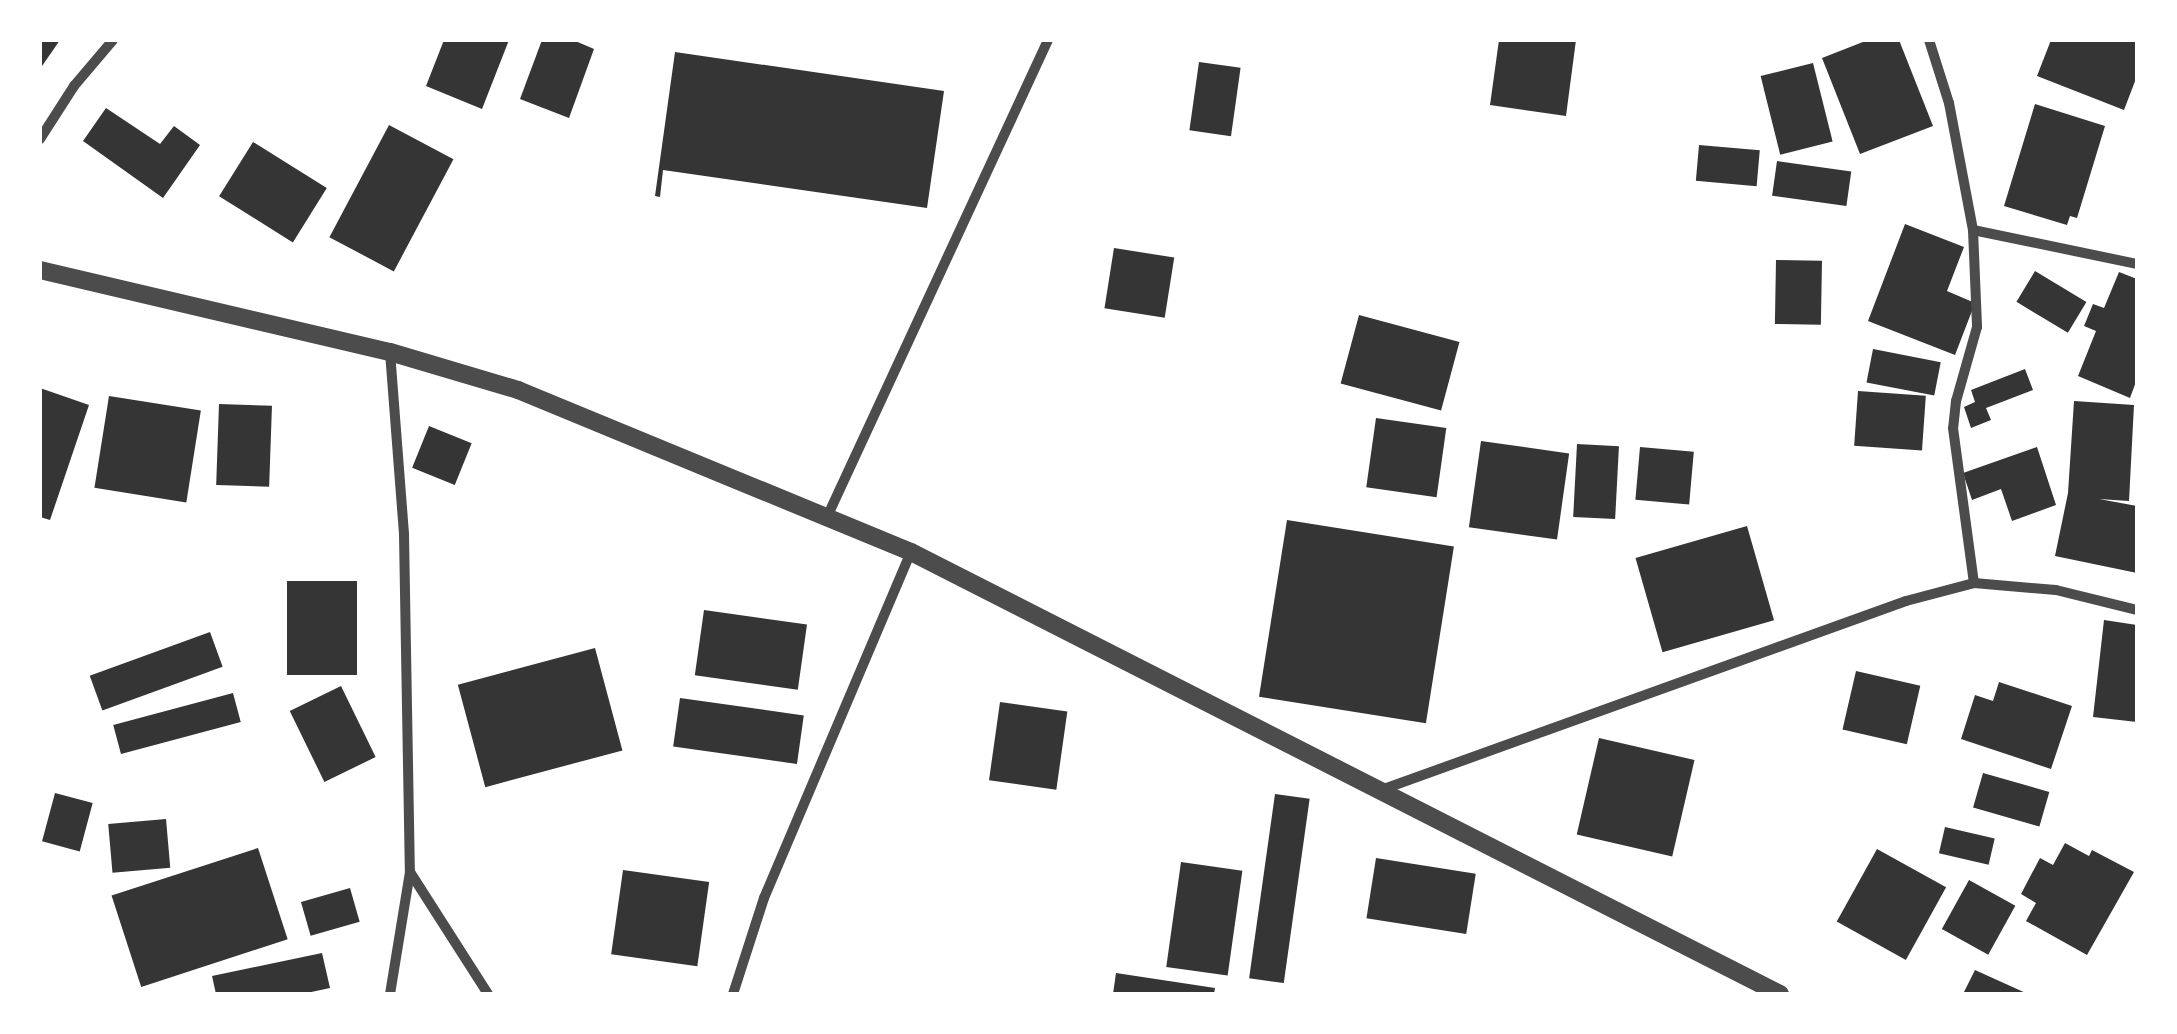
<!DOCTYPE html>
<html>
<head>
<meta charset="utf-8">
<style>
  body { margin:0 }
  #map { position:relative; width:2177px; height:1034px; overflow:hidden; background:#fff; font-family:"Crimson Pro",serif }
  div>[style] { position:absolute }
  .building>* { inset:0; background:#353535; transform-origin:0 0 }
  .minor>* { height:10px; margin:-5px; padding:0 5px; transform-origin:5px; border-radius:5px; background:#4c4c4c }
  .tertiary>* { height:18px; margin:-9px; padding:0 9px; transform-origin:9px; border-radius:9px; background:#4c4c4c }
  span { translate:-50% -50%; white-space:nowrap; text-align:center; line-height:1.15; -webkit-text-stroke:10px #fff; paint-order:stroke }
  .frame { position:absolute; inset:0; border:42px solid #fff; pointer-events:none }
</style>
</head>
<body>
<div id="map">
  <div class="building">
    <i style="clip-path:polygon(40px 40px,60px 40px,40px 69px)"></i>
    <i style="clip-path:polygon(444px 40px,509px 40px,482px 109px,426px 86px)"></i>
    <i style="clip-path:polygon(542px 40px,573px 40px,594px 49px,569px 118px,520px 99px)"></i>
    <i style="clip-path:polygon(1499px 40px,1576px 40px,1566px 116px,1490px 105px)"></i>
    <i style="clip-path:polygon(1868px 40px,1899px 40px,1933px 126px,1860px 154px,1822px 58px)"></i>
    <i style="clip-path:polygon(2051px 40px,2137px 40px,2137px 76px,2124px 110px,2037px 76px)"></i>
    <i style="clip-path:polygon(675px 52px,944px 91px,927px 208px,663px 170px,660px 197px,655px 196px)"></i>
    <i style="left:1199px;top:62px;width:42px;height:69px;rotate:8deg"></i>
    <i style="left:1813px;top:63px;width:81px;height:54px;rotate:76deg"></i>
    <i style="clip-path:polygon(2035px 104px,2105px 126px,2077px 218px,2070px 216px,2067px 225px,2004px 206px)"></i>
    <i style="clip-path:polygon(106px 108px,160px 144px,174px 126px,200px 145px,163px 198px,83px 141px)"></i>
    <i style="left:389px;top:125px;width:73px;height:127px;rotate:28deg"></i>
    <i style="left:253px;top:142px;width:87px;height:64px;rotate:32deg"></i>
    <i style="left:1699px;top:145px;width:61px;height:36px;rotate:5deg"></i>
    <i style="left:1777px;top:161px;width:75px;height:35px;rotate:8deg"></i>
    <i style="clip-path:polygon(1905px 224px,1964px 247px,1947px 291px,1975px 303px,1955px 355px,1868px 321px)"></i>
    <i style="left:1114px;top:248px;width:61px;height:61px;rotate:9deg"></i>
    <i style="left:1776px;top:260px;width:46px;height:64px;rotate:1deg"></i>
    <i style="left:2035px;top:271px;width:60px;height:36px;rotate:31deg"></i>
    <i style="clip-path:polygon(2119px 272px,2137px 279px,2137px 379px,2130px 398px,2078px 376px,2096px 331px,2084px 326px,2093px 304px,2104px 308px)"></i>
    <i style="left:1359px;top:315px;width:104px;height:71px;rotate:15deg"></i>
    <i style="left:1873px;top:349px;width:69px;height:34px;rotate:11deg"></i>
    <i style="clip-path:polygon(2025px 369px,2033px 390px,1986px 408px,1991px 420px,1971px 428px,1964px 407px,1975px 402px,1971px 390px)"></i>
    <i style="clip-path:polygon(40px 388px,89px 405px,50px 520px,40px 517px)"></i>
    <i style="left:1858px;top:391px;width:68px;height:55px;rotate:4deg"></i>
    <i style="left:109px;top:396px;width:93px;height:93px;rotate:9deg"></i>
    <i style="clip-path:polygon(2074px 401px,2134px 405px,2129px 501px,2099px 499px,2137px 506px,2137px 573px,2055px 556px,2068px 493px)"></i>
    <i style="left:219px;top:404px;width:53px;height:81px;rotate:2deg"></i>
    <i style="left:1376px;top:418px;width:71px;height:70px;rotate:8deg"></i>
    <i style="left:429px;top:426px;width:46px;height:45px;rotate:22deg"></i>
    <i style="left:1481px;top:441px;width:89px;height:87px;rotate:8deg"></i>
    <i style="left:1577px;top:444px;width:42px;height:73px;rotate:3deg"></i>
    <i style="left:1640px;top:447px;width:54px;height:53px;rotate:5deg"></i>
    <i style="clip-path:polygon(2037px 447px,2056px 505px,2012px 521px,2001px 489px,1972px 500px,1963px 473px)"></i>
    <i style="left:1287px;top:520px;width:169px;height:179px;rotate:9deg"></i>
    <i style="left:1747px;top:526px;width:98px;height:116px;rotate:74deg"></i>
    <i style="left:287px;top:581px;width:70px;height:94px"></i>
    <i style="left:704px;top:610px;width:104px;height:66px;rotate:8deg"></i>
    <i style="clip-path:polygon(2104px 620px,2137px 625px,2137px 722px,2093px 717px)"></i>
    <i style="left:210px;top:632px;width:37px;height:128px;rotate:70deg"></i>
    <i style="left:595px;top:648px;width:106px;height:142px;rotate:75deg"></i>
    <i style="left:1856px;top:671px;width:66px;height:60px;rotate:13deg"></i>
    <i style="clip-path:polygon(1999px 682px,2072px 706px,2051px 769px,1961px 739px,1975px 695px,1993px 701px)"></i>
    <i style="left:341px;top:686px;width:79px;height:57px;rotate:64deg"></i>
    <i style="left:233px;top:693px;width:30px;height:124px;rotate:75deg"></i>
    <i style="left:680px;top:698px;width:125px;height:49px;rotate:8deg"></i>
    <i style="left:1000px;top:702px;width:68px;height:79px;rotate:8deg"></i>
    <i style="left:1599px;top:738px;width:98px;height:99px;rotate:13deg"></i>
    <i style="left:1983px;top:773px;width:69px;height:36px;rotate:16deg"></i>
    <i style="left:55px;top:793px;width:39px;height:50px;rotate:15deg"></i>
    <i style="left:1275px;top:794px;width:35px;height:186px;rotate:8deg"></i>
    <i style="left:166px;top:819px;width:49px;height:58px;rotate:85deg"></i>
    <i style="left:1945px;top:827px;width:51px;height:27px;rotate:13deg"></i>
    <i style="clip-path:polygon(2065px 843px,2089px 856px,2092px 850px,2134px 872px,2087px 955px,2026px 921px,2036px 903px,2021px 894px,2040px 858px,2053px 865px)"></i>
    <i style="left:258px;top:848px;width:96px;height:154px;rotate:72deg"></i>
    <i style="left:1877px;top:849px;width:79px;height:83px;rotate:29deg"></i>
    <i style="left:1376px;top:858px;width:101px;height:61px;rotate:9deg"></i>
    <i style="left:1181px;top:862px;width:62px;height:106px;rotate:8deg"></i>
    <i style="left:623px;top:870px;width:87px;height:85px;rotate:8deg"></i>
    <i style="left:1969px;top:880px;width:53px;height:56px;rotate:29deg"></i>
    <i style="left:350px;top:888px;width:35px;height:51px;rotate:74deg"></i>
    <i style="clip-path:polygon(322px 953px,330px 988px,302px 994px,216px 994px,212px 976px)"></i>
    <i style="clip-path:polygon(1975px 970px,2028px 994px,1963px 994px)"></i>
    <i style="clip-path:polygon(1116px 973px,1215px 988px,1214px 994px,1113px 994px)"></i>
  </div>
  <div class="minor">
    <i style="left:1929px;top:40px;width:66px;rotate:72.4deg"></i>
    <i style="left:1949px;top:103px;width:129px;rotate:79.3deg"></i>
    <i style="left:1973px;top:230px;width:97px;rotate:87.6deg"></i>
    <i style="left:1977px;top:327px;width:77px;rotate:105.8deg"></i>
    <i style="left:1956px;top:401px;width:27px;rotate:96deg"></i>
    <i style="left:1953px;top:428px;width:156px;rotate:82.3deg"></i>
    <i style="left:40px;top:139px;width:63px;rotate:-57.3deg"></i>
    <i style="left:74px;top:86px;width:60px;rotate:-49.7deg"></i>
    <i style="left:1973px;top:230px;width:167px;rotate:11.7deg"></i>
    <i style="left:390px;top:352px;width:184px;rotate:85.6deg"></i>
    <i style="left:404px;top:535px;width:337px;rotate:89deg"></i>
    <i style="left:410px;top:872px;width:124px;rotate:99.3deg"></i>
    <i style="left:827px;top:517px;width:526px;rotate:-65.14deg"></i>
    <i style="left:1381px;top:790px;width:558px;rotate:-19.8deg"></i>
    <i style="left:1906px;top:601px;width:70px;rotate:-14.8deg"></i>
    <i style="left:1974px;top:583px;width:82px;rotate:4.9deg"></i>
    <i style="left:2056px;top:590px;width:83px;rotate:13.9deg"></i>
    <i style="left:410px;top:872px;width:145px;rotate:57.4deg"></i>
    <i style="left:733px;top:994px;width:101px;rotate:-72.1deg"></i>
    <i style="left:764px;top:898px;width:376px;rotate:-67deg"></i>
  </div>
  <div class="tertiary">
    <i style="left:40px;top:270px;width:359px;rotate:13.2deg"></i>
    <i style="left:390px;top:352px;width:134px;rotate:16.5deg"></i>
    <i style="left:518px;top:390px;width:425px;rotate:22.4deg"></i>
    <i style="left:911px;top:552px;width:975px;rotate:26.96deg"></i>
  </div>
  <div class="frame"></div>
</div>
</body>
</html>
